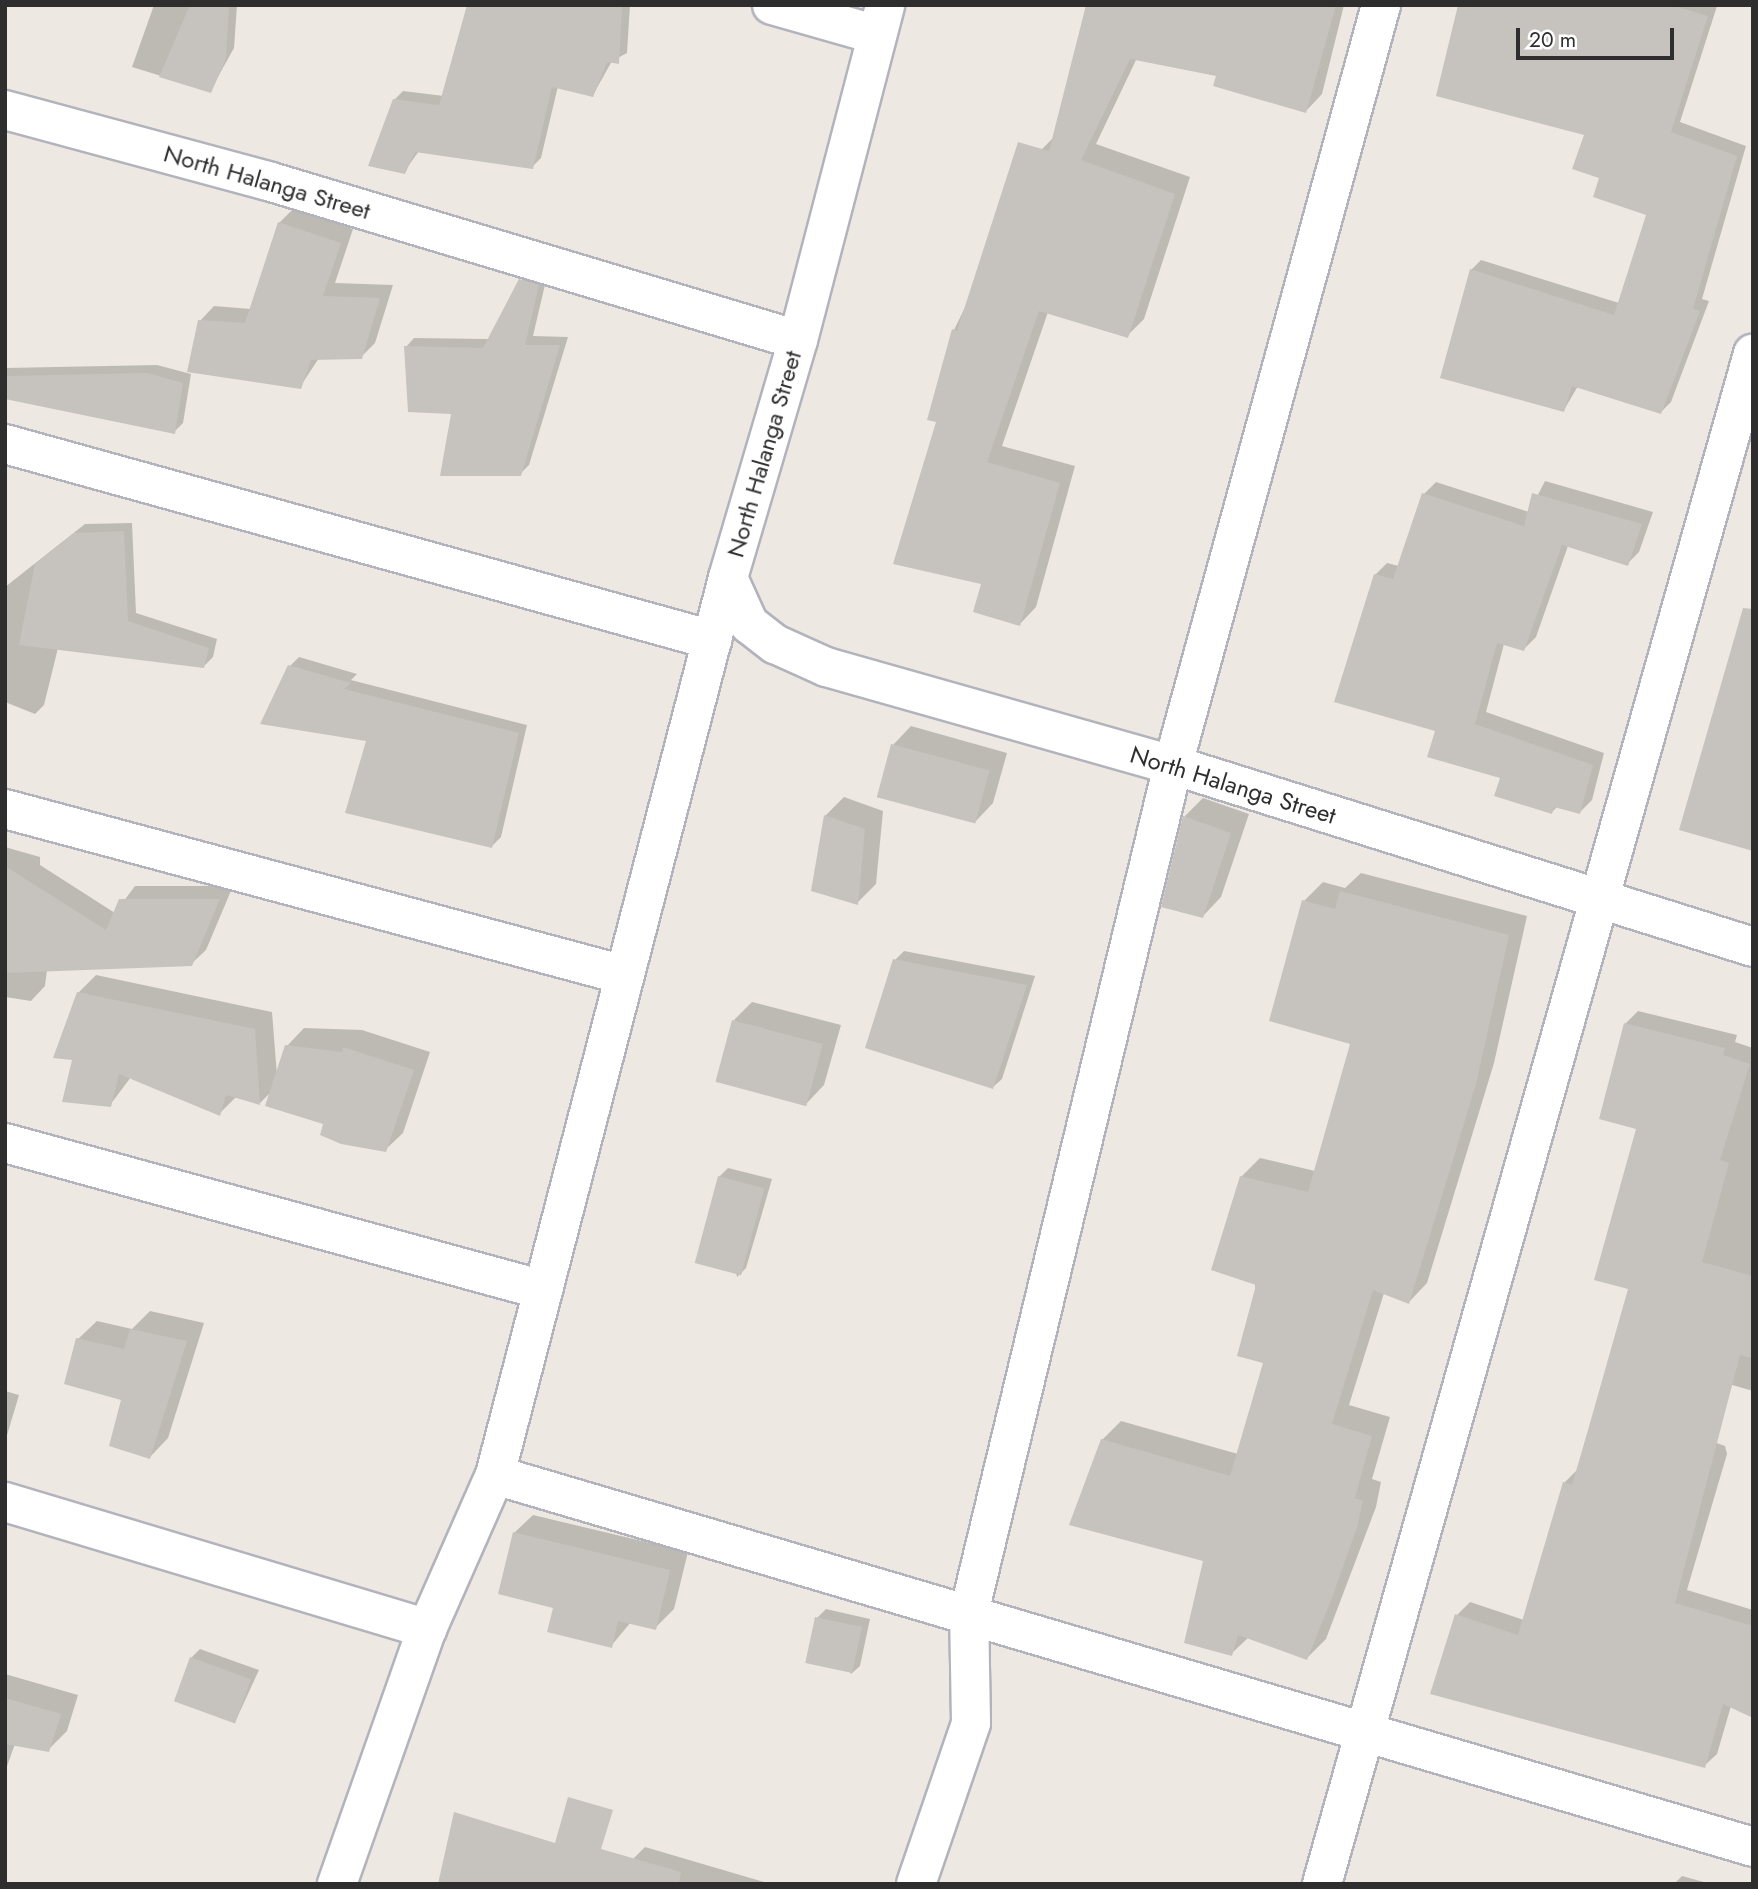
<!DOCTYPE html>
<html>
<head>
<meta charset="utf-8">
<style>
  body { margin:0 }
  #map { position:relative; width:1758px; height:1889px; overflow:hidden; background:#ede9e2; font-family:Jost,sans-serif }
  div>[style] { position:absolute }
  .shadow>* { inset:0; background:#0003 }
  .building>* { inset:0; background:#c6c2be; transform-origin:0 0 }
  .roads { filter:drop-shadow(2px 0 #b2b3bc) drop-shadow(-2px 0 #b2b3bc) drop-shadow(0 2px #b2b3bc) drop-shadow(0 -2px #b2b3bc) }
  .minor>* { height:38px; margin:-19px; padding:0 19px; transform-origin:19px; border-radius:19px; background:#fff }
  span { translate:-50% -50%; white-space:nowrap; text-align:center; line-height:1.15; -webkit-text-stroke:5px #fff; paint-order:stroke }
  .street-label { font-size:24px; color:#2e2e2e }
  .frame { position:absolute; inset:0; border:7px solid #2e2e2e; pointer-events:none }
  .scale { position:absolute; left:1516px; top:28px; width:158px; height:32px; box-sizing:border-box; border:4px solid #2e2e2e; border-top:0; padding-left:9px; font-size:21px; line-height:24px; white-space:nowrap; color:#2e2e2e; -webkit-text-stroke:5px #fff; paint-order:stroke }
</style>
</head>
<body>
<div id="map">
  <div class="shadow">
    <i style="clip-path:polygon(154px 5px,237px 5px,234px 48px,210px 91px,132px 67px)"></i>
    <i style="clip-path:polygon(469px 5px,630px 5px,627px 53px,612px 61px,593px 95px,558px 86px,541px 158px,532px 167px,419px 151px,404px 172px,394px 100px,403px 91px,444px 96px)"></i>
    <i style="clip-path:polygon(1090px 5px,1344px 5px,1322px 94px,1306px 111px,1218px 75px,1137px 58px,1096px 144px,1190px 177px,1144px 319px,1127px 336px,1048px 312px,1002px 446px,1075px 466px,1036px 607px,1020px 624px,983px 583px,938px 421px,954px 330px,1042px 149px,1055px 136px)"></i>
    <i style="clip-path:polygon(1459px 5px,1717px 6px,1680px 122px,1746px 146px,1702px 299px,1709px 301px,1671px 402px,1661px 412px,1578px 386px,1564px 410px,1471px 270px,1481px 260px,1619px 303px,1648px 214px,1601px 177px,1586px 134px)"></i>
    <i style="clip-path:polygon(293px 209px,353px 229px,335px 283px,393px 285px,375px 343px,361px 357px,319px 358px,300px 387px,200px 321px,214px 306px,251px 309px,279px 223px)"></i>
    <i style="clip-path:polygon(529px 271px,547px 276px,533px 336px,568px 337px,529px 465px,520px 474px,453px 412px,406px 347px,414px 338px,489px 339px)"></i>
    <i style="clip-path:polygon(157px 365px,191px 374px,183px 423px,174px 432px,5px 397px,5px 368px)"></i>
    <i style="clip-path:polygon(1545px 481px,1653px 512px,1639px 552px,1627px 564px,1568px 546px,1536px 637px,1524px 649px,1504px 644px,1486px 712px,1604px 753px,1592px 800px,1580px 812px,1558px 806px,1552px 812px,1437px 729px,1375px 575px,1387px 563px,1399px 566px,1424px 494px,1436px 482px,1529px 512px)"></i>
    <i style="clip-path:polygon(132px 523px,136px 613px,217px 639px,213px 657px,204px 666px,58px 648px,44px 705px,35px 714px,5px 702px,5px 587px,85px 524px)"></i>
    <i style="clip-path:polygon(299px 657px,357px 674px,351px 680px,527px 725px,501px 837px,492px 846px,368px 739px,290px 666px)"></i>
    <i style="clip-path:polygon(911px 726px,1007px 753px,993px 803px,975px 822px,893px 745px)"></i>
    <i style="clip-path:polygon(844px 797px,883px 811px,876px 884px,857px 903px,813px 890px,826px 815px)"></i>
    <i style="clip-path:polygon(1203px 798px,1249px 814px,1221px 897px,1203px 916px,1164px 905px,1185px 816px)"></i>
    <i style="clip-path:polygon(5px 847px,40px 857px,40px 865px,115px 913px,135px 886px,233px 886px,206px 950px,191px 964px,47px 970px,45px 986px,31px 1001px,5px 997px)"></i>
    <i style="clip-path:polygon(1361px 873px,1527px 916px,1494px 1063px,1427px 1283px,1409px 1302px,1384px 1293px,1349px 1405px,1390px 1417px,1372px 1479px,1381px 1482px,1376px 1507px,1326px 1639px,1307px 1658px,1249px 1637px,1231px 1654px,1205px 1560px,1102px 1440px,1121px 1421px,1238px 1454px,1265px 1362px,1241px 1177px,1260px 1158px,1315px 1171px,1352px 1043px,1304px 901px,1323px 882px,1345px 888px)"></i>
    <i style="clip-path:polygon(904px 951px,1035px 976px,1002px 1079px,993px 1087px,895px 960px)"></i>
    <i style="clip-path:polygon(96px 975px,272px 1012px,277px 1075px,287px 1046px,304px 1028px,362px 1030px,430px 1052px,403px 1133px,385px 1150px,272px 1091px,260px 1103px,237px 1096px,219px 1114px,131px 1077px,110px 1105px,74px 1058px,78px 993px)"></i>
    <i style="clip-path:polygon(752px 1002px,841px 1025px,824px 1085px,806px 1104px,734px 1020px)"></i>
    <i style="clip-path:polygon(1638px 1011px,1737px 1035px,1735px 1042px,1753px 1048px,1753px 1391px,1612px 1350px,1630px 1288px,1638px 1128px,1626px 1023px)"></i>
    <i style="clip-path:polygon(728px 1168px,772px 1179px,746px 1268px,737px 1277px,719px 1177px)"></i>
    <i style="clip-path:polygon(150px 1311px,204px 1323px,168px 1438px,150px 1457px,123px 1399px,78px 1339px,97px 1321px,132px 1329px)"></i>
    <i style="clip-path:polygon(5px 1391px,19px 1395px,5px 1442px)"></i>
    <i style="clip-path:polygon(1607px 1403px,1725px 1446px,1727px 1454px,1687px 1590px,1753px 1610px,1753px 1714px,1731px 1706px,1717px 1754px,1704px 1766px,1457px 1615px,1470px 1602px,1524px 1620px,1564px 1483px,1577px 1470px)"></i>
    <i style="clip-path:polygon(533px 1515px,688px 1552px,674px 1609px,655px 1628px,631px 1622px,611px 1646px,555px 1607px,514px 1533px)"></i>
    <i style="clip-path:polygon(826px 1609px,870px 1619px,860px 1666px,851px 1674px,817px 1618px)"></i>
    <i style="clip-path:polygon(200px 1649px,259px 1670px,236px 1720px,191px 1658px)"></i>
    <i style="clip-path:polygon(5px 1674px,78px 1695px,67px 1731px,48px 1750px,16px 1741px,5px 1772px)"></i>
    <i style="clip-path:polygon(645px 1847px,771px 1884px,626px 1884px,633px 1859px)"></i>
    <i style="clip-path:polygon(1682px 1876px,1711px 1884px,1674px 1884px)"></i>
  </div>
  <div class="building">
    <i style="clip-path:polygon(190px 5px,229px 5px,226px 59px,211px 93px,159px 77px)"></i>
    <i style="clip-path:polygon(467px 5px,622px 5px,619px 64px,607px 62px,593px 97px,552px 87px,533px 169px,415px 152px,405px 174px,368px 166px,393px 99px,439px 105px)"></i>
    <i style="clip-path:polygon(1086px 5px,1336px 5px,1306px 113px,1213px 86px,1216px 76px,1130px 59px,1081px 160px,1175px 194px,1128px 338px,1039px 311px,987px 462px,1060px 483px,1020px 626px,973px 612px,981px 584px,893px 564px,936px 422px,927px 420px,952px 329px,957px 331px,1018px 142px,1049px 151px)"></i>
    <i style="clip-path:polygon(1458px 5px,1671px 5px,1708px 16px,1671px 132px,1737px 156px,1693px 309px,1700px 311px,1661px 414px,1572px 386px,1564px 412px,1440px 378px,1470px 269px,1614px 315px,1646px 215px,1593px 197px,1599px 178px,1572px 169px,1584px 135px,1436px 96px)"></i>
    <i style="clip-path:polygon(278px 222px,341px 243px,323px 296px,380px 298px,362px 359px,311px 360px,301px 389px,187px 372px,198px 320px,245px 323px)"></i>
    <i style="clip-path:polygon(519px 279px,539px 285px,525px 345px,560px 345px,521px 476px,440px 476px,451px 414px,408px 412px,404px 346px,483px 348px)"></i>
    <i style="clip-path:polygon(147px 373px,183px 383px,175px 434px,5px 399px,5px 376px)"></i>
    <i style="clip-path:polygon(1422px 493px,1524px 526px,1532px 493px,1642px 524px,1628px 566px,1562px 545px,1524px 651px,1497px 643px,1475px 724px,1593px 765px,1580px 814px,1554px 807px,1552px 814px,1494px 796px,1500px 778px,1427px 757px,1435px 731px,1334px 702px,1374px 574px,1393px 579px)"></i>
    <i style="clip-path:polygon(124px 531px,128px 621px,209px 648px,204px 668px,19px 645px,35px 564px,74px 533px)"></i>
    <i style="clip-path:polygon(1743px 608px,1753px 609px,1753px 851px,1679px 830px)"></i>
    <i style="clip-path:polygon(288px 665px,351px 683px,344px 689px,519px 733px,492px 848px,345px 813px,366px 741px,260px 724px)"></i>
    <i style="left:891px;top:744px;width:102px;height:55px;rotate:15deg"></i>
    <i style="clip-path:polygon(824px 815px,865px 829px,858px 905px,811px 891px)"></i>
    <i style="clip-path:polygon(1183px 816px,1231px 833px,1203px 918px,1161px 907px)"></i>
    <i style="clip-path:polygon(5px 866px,106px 930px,119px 899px,220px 899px,192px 966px,5px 973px)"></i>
    <i style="clip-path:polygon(1340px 891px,1509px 935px,1476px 1084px,1409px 1304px,1373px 1290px,1332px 1424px,1372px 1436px,1355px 1498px,1363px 1501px,1357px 1527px,1333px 1595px,1307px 1660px,1238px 1635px,1232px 1656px,1184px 1643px,1203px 1561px,1069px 1525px,1101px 1439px,1230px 1476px,1263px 1363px,1237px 1356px,1256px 1285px,1211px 1270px,1240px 1176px,1308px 1192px,1350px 1044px,1269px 1021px,1302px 900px,1335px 909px)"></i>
    <i style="clip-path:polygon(893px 959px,1027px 985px,993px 1089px,865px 1048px)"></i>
    <i style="clip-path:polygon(77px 992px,255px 1029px,260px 1105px,226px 1095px,220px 1116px,119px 1074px,111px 1107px,62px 1102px,72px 1060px,53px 1058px)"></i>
    <i style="left:732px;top:1020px;width:94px;height:64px;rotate:15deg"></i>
    <i style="clip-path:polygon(1624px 1023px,1725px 1048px,1723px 1055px,1750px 1064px,1720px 1160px,1729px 1163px,1702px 1262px,1753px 1276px,1753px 1358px,1740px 1355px,1675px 1603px,1753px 1626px,1753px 1718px,1723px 1704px,1705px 1768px,1430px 1694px,1455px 1614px,1518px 1635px,1563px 1482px,1572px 1485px,1588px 1430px,1628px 1289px,1594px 1280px,1636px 1129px,1599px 1119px)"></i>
    <i style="clip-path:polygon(285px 1045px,342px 1052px,343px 1047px,414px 1070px,386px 1152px,341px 1144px,320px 1135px,323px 1124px,265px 1106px)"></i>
    <i style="left:718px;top:1176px;width:48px;height:90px;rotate:15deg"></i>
    <i style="clip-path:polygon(130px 1329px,187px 1341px,150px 1459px,109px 1446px,121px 1400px,64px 1384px,76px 1338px,124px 1349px)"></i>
    <i style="clip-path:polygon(513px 1532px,670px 1570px,656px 1630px,618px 1621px,612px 1648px,547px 1632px,553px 1608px,498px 1594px)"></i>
    <i style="left:815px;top:1617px;width:48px;height:47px;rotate:12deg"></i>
    <i style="left:190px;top:1657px;width:65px;height:47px;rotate:20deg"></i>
    <i style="clip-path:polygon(5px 1698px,61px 1714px,49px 1752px,5px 1744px)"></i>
    <i style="clip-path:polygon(568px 1797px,613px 1810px,601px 1849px,681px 1872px,679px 1884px,438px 1884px,454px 1812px,555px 1843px)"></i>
  </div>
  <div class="roads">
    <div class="minor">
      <i style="left:772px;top:5px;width:109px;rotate:15.9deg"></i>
      <i style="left:5px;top:110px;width:272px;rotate:15.1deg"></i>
      <i style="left:268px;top:181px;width:553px;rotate:16.7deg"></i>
      <i style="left:798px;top:340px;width:248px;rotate:106.4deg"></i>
      <i style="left:728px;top:578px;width:51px;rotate:65.5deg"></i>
      <i style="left:749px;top:624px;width:33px;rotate:38deg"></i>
      <i style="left:775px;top:644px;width:56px;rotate:24.3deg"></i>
      <i style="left:826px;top:667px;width:361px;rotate:15.8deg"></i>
      <i style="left:1173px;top:765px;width:608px;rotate:17.42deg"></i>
      <i style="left:798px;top:340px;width:346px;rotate:-75.4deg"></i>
      <i style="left:5px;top:444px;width:734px;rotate:15.49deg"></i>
      <i style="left:5px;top:809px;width:641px;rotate:15.01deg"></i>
      <i style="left:5px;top:1143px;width:558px;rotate:15.28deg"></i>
      <i style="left:495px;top:1475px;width:1312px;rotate:16.47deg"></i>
      <i style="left:5px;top:1502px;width:441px;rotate:16.7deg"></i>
      <i style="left:337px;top:1884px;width:270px;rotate:-70.6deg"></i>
      <i style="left:427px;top:1629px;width:168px;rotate:-66.2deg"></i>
      <i style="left:495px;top:1475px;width:927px;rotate:-75.44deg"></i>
      <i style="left:916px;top:1884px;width:170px;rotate:-71.1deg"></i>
      <i style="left:971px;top:1723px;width:110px;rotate:-91deg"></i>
      <i style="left:969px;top:1613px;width:872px;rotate:-76.47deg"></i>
      <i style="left:1173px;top:765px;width:788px;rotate:-74.69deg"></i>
      <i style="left:1322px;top:1884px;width:1590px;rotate:-74.27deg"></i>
    </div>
  </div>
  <div class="street-label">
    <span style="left:267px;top:182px;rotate:16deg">North Halanga Street</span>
    <span style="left:764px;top:454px;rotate:-74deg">North Halanga Street</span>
    <span style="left:1233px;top:785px;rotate:17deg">North Halanga Street</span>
  </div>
  <div class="frame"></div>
  <div class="scale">20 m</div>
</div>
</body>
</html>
